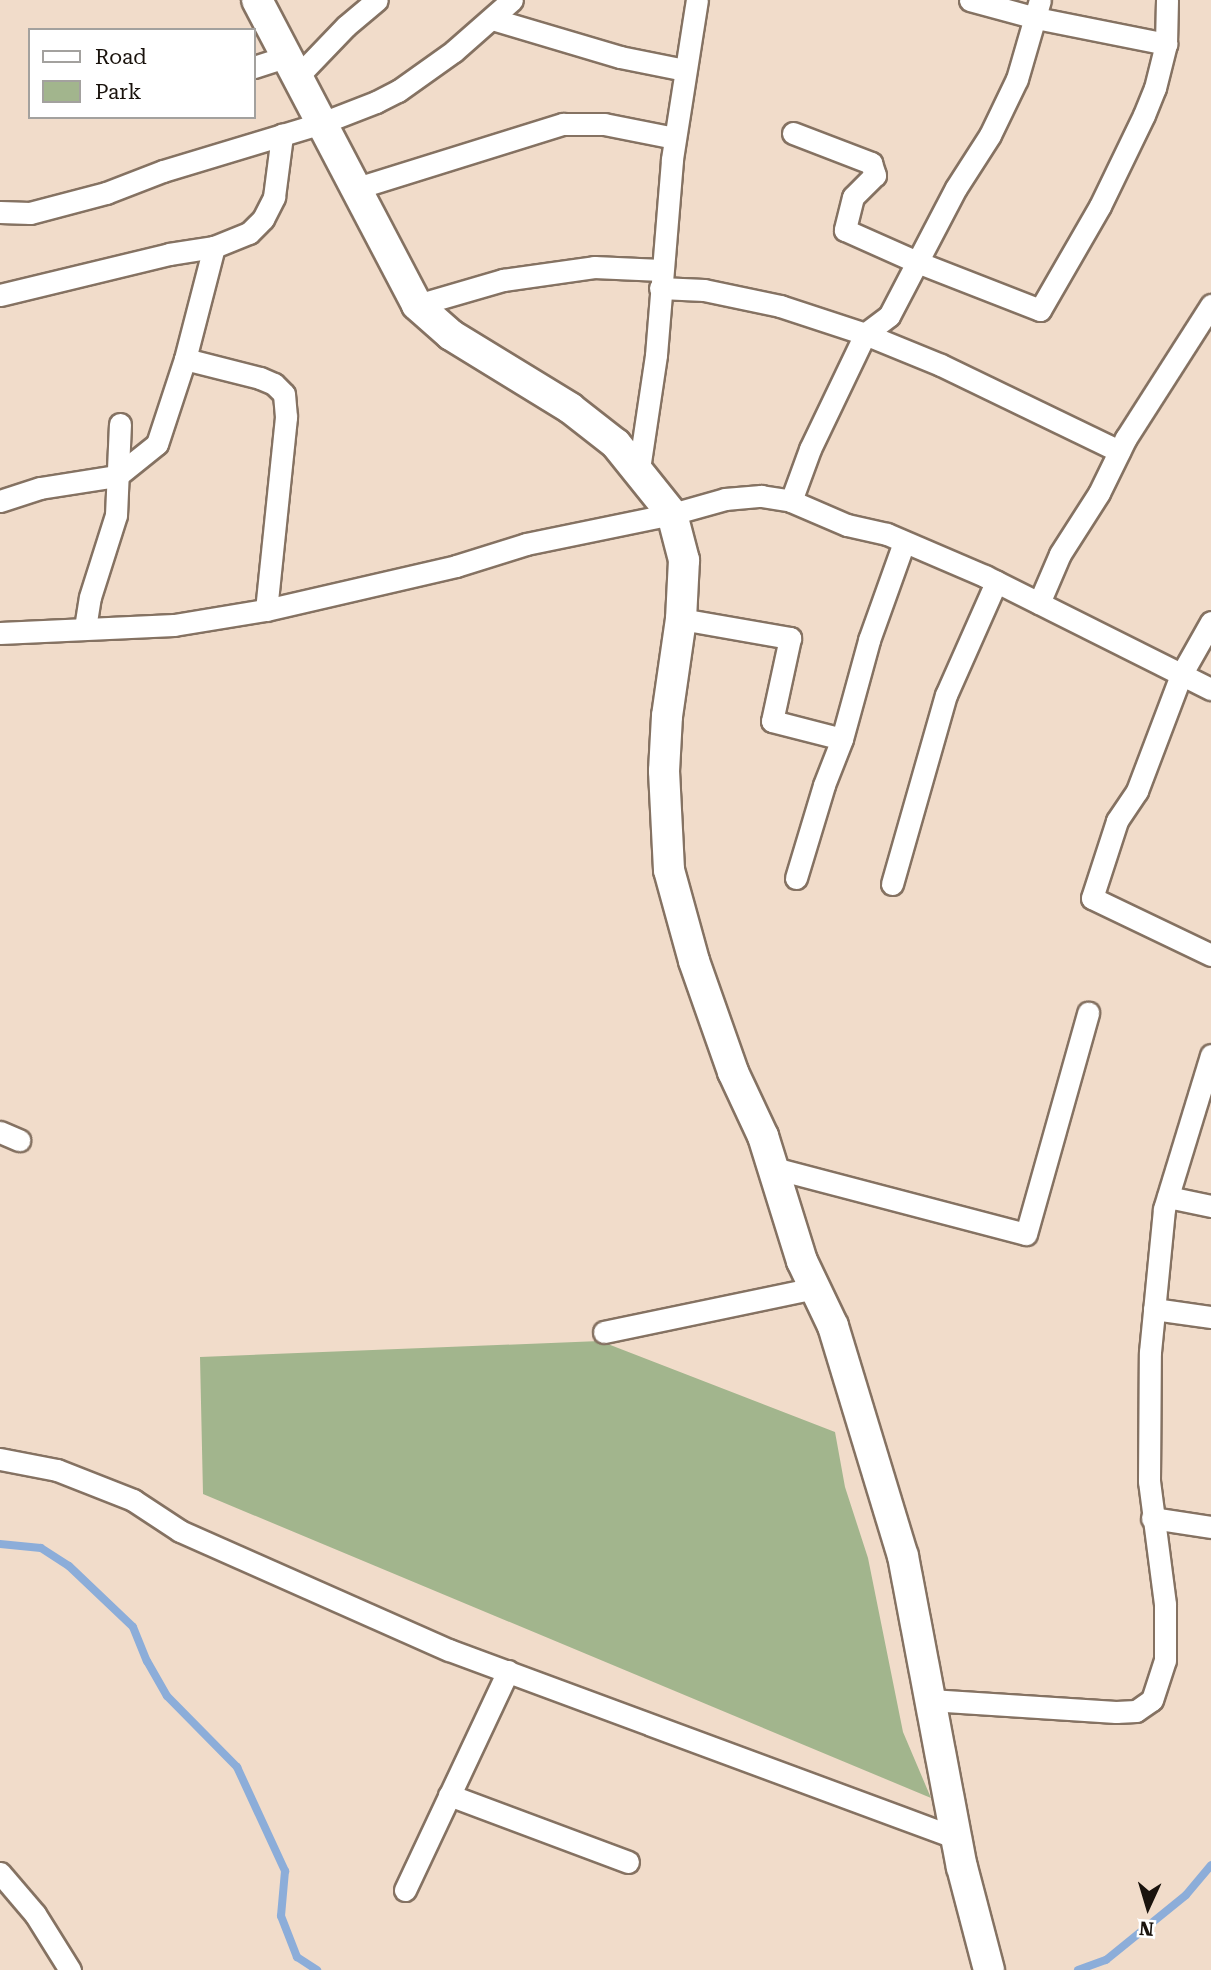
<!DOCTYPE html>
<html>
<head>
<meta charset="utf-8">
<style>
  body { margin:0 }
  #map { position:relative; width:1211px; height:1970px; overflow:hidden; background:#f1dcca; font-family:"Roboto Serif",serif }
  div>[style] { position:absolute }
  .green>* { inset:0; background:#a2b58d }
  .stream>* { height:8px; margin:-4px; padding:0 4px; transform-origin:4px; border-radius:4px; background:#8cadd9 }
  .roads { filter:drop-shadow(2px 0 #857262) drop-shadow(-2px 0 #857262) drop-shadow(0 2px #857262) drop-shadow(0 -2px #857262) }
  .street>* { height:21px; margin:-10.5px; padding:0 10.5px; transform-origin:10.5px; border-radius:10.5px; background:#fff }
  .secondary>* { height:30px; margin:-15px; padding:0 15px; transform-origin:15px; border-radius:15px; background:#fff }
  span { translate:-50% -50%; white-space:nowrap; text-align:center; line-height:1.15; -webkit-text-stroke:5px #fff; paint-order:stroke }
  .legend { position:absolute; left:28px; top:28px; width:228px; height:91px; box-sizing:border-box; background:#fff; border:2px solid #a3a19e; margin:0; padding:9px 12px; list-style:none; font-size:21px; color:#1a130d }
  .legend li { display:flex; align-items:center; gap:14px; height:35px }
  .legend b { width:35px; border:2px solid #a3a19e }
  .north { position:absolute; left:1113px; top:1872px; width:70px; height:70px; -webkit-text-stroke:5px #fff; paint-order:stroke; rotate:184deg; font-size:19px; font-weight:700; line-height:28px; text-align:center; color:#1a130d }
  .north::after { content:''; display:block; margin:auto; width:24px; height:32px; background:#1a130d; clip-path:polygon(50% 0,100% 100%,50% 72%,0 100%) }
</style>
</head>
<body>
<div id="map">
  <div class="green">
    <i style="clip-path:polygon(600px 1341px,835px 1432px,845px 1487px,868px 1558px,903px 1732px,931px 1798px,203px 1494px,200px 1357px)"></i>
  </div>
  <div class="stream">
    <i style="left:0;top:1544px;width:41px;rotate:5.6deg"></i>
    <i style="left:41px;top:1548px;width:33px;rotate:33deg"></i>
    <i style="left:69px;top:1566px;width:88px;rotate:43.6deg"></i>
    <i style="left:133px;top:1627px;width:37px;rotate:68deg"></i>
    <i style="left:147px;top:1661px;width:40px;rotate:60.3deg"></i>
    <i style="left:167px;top:1696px;width:100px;rotate:45.4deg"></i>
    <i style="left:237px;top:1767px;width:115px;rotate:65.2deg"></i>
    <i style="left:285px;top:1871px;width:45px;rotate:95.1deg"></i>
    <i style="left:281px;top:1916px;width:44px;rotate:68.7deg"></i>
    <i style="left:297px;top:1957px;width:24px;rotate:33deg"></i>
    <i style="left:1078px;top:1970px;width:30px;rotate:-20deg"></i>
    <i style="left:1106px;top:1960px;width:103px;rotate:-39.1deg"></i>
    <i style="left:1186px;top:1895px;width:39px;rotate:-50deg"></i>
  </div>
  <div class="roads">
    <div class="street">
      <i style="left:970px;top:0;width:68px;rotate:15.3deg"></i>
      <i style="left:1036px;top:18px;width:133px;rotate:11.3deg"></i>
      <i style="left:492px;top:19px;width:134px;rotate:16.5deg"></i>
      <i style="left:620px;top:57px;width:66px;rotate:11.3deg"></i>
      <i style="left:254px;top:67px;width:35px;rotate:-18deg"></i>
      <i style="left:298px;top:76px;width:69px;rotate:-46.2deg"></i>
      <i style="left:346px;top:26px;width:40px;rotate:-40deg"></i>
      <i style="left:793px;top:133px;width:84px;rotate:21deg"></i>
      <i style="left:871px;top:163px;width:13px;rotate:72deg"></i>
      <i style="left:875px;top:175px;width:31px;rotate:135deg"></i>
      <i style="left:853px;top:197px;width:34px;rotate:104deg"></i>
      <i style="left:845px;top:230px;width:79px;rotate:24deg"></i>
      <i style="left:917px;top:262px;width:132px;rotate:21.3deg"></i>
      <i style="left:1040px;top:310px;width:120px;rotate:-60deg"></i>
      <i style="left:1100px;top:206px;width:101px;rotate:-64.2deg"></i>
      <i style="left:1144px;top:115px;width:29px;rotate:-68deg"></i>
      <i style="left:1155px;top:88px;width:45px;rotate:-76deg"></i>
      <i style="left:1166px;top:44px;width:44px;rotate:-88.7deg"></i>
      <i style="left:357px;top:188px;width:216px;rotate:-17.3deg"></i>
      <i style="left:563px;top:124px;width:41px"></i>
      <i style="left:604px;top:124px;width:72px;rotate:11.2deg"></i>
      <i style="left:0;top:212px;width:30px;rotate:2deg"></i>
      <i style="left:30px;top:213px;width:79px;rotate:-14.7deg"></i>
      <i style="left:106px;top:193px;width:61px;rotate:-21.1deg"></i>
      <i style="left:163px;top:171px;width:166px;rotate:-16.8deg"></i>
      <i style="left:322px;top:123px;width:58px;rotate:-21.3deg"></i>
      <i style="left:376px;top:102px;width:25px;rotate:-27deg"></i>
      <i style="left:398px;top:91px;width:69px;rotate:-35.5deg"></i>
      <i style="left:454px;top:51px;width:77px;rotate:-41.3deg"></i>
      <i style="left:660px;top:288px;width:44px;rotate:2.6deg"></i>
      <i style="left:704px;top:290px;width:78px;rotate:11.9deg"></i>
      <i style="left:780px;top:306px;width:89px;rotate:18.2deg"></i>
      <i style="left:865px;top:334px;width:82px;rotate:22.2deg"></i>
      <i style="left:941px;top:365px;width:198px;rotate:25.8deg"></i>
      <i style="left:0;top:295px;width:174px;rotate:-13.6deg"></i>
      <i style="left:169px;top:254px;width:46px;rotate:-8.8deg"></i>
      <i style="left:417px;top:305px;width:90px;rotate:-16.2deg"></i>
      <i style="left:503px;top:280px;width:92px;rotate:-8.1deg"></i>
      <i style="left:594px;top:267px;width:67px;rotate:2.6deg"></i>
      <i style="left:185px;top:359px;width:77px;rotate:14.2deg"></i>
      <i style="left:260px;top:378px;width:15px;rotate:23deg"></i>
      <i style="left:274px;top:384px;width:14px;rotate:45deg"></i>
      <i style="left:284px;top:394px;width:23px;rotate:85deg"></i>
      <i style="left:286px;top:417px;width:194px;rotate:95.9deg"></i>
      <i style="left:639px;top:469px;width:115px;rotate:-81.5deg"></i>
      <i style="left:656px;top:355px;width:197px;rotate:-85.3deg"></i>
      <i style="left:672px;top:159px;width:161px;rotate:-81.1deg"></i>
      <i style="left:0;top:501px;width:42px;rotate:-18deg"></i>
      <i style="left:40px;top:488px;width:78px;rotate:-8.9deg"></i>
      <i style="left:117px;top:476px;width:51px;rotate:-38.7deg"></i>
      <i style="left:157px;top:444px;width:89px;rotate:-71.8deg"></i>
      <i style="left:185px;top:359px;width:116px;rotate:-75.5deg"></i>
      <i style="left:214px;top:247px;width:38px;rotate:-22deg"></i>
      <i style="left:249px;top:233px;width:20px;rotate:-45deg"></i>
      <i style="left:263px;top:219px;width:25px;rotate:-63deg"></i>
      <i style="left:274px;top:197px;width:63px;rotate:-82.6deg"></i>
      <i style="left:791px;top:501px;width:55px;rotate:-69.9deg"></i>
      <i style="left:810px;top:449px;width:127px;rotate:-64.4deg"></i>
      <i style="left:865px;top:334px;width:30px;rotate:-37deg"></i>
      <i style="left:889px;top:316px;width:144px;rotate:-62.4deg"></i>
      <i style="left:956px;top:188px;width:63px;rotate:-57.3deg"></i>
      <i style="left:990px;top:135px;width:62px;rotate:-64.3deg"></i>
      <i style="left:1017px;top:79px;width:82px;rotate:-73.8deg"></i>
      <i style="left:1039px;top:603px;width:53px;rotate:-66.8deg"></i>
      <i style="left:1060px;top:554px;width:72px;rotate:-57.4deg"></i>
      <i style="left:1099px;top:493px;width:61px;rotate:-63.9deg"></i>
      <i style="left:1126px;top:438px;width:158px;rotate:-57.4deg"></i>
      <i style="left:681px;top:619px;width:111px;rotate:9.9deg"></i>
      <i style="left:790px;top:638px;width:85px;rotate:102.2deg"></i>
      <i style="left:772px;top:721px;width:72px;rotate:14.4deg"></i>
      <i style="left:1211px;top:622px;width:61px;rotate:119.5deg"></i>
      <i style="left:1181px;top:675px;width:124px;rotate:110.8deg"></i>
      <i style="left:1137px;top:791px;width:36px;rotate:124deg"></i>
      <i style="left:1117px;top:821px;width:81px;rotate:108deg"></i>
      <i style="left:1092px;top:898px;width:132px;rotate:25.6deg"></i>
      <i style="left:85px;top:628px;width:31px;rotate:-81deg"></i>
      <i style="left:90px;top:597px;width:86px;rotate:-72.4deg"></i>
      <i style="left:116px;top:515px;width:91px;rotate:-87.5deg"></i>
      <i style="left:0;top:633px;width:174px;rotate:-2.6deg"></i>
      <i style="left:174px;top:625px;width:93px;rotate:-9.3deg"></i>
      <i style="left:266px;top:610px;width:195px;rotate:-13deg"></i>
      <i style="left:456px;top:566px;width:73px;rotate:-17.4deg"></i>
      <i style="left:526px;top:544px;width:149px;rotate:-11.6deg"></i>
      <i style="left:672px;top:514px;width:55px;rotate:-15.8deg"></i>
      <i style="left:725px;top:499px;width:36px;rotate:-5deg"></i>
      <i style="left:761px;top:496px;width:30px;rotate:9deg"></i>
      <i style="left:791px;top:501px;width:61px;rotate:23.2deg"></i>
      <i style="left:847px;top:525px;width:41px;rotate:12.7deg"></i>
      <i style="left:887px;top:534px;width:107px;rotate:23.2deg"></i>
      <i style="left:985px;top:576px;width:253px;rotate:26.6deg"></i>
      <i style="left:796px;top:878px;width:97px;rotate:-73.2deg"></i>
      <i style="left:824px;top:785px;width:49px;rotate:-68.6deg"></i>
      <i style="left:842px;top:739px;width:103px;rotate:-74.7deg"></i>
      <i style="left:869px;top:640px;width:104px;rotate:-70.3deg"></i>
      <i style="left:892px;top:884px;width:197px;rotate:-74.1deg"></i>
      <i style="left:946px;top:695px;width:124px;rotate:-66.1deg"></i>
      <i style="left:0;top:1132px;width:21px;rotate:23deg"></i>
      <i style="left:774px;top:1168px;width:260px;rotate:14.7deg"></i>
      <i style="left:1026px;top:1234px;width:230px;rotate:-74.3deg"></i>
      <i style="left:1168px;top:1197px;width:44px;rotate:11.8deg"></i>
      <i style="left:1154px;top:1309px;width:58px;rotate:8deg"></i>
      <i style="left:604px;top:1332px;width:216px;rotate:-11.8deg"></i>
      <i style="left:0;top:1459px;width:58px;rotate:10.9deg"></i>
      <i style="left:57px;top:1470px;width:82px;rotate:21.5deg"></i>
      <i style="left:133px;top:1500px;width:56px;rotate:33.4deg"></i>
      <i style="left:180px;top:1531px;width:294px;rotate:23.9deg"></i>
      <i style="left:449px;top:1650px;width:544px;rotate:20.33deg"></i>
      <i style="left:1152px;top:1518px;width:60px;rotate:8.7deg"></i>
      <i style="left:930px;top:1700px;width:186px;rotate:3.7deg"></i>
      <i style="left:1116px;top:1712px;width:20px;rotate:-3deg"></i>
      <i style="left:1136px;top:1711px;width:19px;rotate:-35deg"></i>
      <i style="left:1152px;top:1700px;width:42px;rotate:-72deg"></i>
      <i style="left:1165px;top:1660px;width:56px;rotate:-90deg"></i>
      <i style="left:1165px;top:1604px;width:124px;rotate:-97.4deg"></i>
      <i style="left:1149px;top:1481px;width:129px;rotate:-89.6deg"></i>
      <i style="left:1150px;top:1352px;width:144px;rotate:-84.4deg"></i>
      <i style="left:1164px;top:1209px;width:161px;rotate:-73deg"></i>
      <i style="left:449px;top:1795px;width:191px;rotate:20.5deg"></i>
      <i style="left:0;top:1873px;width:54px;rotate:49.5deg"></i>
      <i style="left:35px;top:1914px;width:66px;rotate:58deg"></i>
      <i style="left:405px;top:1890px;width:242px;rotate:-64.8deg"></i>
    </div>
    <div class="secondary">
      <i style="left:257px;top:0;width:344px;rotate:62.3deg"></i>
      <i style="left:417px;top:305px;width:45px;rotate:41.4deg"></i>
      <i style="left:451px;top:335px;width:140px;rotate:31.5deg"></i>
      <i style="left:570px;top:408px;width:58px;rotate:38deg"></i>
      <i style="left:616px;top:444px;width:90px;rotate:51.3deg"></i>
      <i style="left:672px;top:514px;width:48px;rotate:75.4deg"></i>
      <i style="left:684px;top:560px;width:59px;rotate:92.9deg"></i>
      <i style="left:681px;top:619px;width:98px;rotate:98.2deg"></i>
      <i style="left:667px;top:716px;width:55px;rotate:93.1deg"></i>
      <i style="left:664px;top:771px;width:99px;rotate:87.1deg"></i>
      <i style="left:669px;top:870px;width:94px;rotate:74.6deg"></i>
      <i style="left:694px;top:961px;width:118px;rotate:70.6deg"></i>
      <i style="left:733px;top:1072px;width:71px;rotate:64.9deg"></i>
      <i style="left:763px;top:1136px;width:131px;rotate:72.7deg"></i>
      <i style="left:802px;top:1261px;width:72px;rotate:64.5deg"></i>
      <i style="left:833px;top:1326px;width:240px;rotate:73.1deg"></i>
      <i style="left:903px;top:1556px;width:317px;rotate:79.3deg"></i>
      <i style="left:962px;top:1867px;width:106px;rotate:75.3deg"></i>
    </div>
  </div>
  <ul class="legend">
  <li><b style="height:9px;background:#fff"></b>Road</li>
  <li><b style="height:19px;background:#a2b58d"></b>Park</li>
  </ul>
  <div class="north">N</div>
</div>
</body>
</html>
